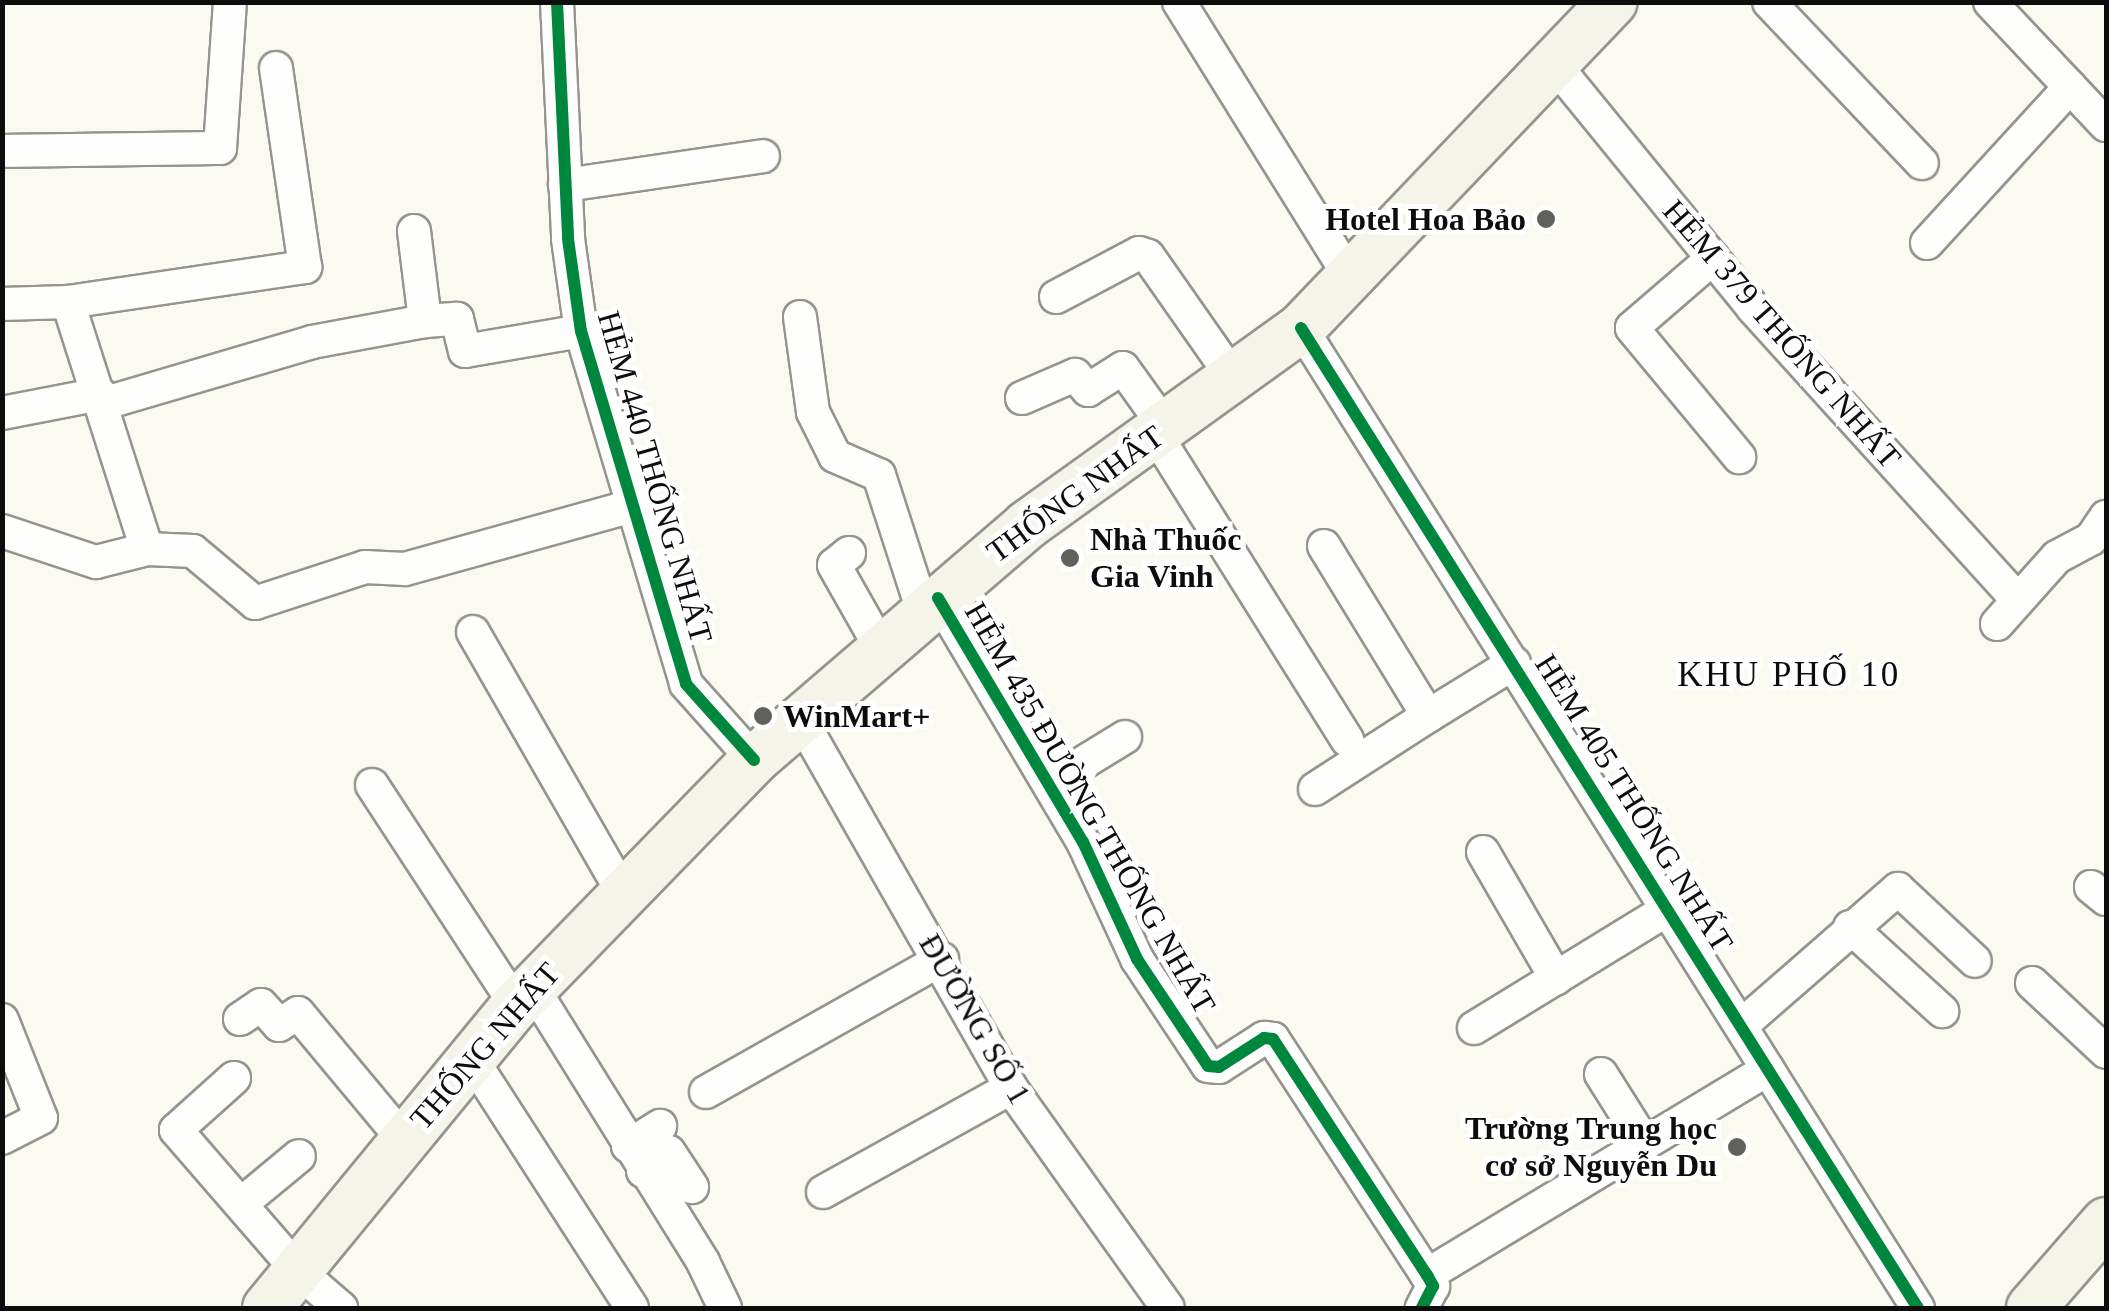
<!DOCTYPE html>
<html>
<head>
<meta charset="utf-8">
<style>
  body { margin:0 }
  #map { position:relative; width:2109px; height:1311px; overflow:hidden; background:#fbfaf1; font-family:Georgia,serif }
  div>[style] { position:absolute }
  .roads { filter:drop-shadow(2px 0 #949490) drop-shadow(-2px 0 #949490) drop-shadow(0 2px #949490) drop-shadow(0 -2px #949490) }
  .street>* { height:32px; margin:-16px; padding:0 16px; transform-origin:16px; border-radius:16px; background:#fefefd }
  .secondary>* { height:48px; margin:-24px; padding:0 24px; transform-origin:24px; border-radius:24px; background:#f5f4e8 }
  .cycleway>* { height:12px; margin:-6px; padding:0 6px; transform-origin:6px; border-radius:6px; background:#00873e }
  .dots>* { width:28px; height:28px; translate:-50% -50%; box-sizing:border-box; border:5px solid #fff; border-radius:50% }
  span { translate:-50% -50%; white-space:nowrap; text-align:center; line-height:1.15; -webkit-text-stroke:10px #fff; paint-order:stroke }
  .poi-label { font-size:32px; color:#0d0d0d; font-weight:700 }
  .right { translate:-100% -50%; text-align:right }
  .left { translate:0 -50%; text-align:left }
  .street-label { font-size:32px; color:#0d0d0d }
  .neighbourhood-label { font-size:35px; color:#0d0d0d; letter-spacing:2.5px }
  .frame { position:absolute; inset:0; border:5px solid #0d0d0d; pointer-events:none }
</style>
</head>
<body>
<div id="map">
  <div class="roads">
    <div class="street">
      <i style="left:557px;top:2px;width:237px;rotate:87.3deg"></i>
      <i style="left:568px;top:239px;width:93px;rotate:82deg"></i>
      <i style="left:581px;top:331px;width:368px;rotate:73.4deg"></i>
      <i style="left:686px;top:684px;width:102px;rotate:48.2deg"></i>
      <i style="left:1179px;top:2px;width:327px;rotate:58.1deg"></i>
      <i style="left:1769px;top:2px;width:222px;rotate:46.5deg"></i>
      <i style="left:1990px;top:2px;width:169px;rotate:46.7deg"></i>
      <i style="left:1555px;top:65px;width:313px;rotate:50.8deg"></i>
      <i style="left:1753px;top:308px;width:391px;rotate:47.8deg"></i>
      <i style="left:2px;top:151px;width:218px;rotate:-0.8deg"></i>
      <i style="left:220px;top:148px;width:146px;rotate:-86.1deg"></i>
      <i style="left:565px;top:185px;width:200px;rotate:-8.3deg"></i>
      <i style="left:414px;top:231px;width:91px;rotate:83deg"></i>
      <i style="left:425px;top:321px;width:32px;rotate:-4deg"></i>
      <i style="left:457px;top:319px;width:33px;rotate:76deg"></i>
      <i style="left:465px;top:351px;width:118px;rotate:-9.8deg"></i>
      <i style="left:1927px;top:243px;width:212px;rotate:-47.5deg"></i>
      <i style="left:1713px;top:258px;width:107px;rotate:139.2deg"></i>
      <i style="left:1632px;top:328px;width:168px;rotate:50.3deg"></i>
      <i style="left:1056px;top:297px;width:94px;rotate:-27.9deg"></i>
      <i style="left:1139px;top:253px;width:9px;rotate:18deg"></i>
      <i style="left:1148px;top:256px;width:150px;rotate:55deg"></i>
      <i style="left:68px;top:302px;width:259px;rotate:72.3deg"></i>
      <i style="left:2px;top:304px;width:66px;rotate:-1.7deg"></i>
      <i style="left:68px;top:302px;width:240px;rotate:-8.4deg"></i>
      <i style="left:305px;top:267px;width:201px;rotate:-98.3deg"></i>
      <i style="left:800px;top:317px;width:96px;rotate:82.2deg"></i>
      <i style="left:813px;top:412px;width:49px;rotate:63.4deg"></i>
      <i style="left:835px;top:456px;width:48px;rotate:23.4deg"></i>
      <i style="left:879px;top:475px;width:143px;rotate:72.1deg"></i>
      <i style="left:1301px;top:328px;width:1158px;rotate:57.81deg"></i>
      <i style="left:1022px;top:398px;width:58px;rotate:-23.5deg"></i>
      <i style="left:1075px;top:375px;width:20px;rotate:49deg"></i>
      <i style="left:1088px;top:390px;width:41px;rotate:-32.2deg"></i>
      <i style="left:1123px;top:368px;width:74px;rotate:54.4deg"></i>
      <i style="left:102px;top:404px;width:219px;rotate:-16.4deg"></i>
      <i style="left:312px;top:342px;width:115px;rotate:-10.5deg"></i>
      <i style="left:2px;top:413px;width:100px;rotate:-11deg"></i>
      <i style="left:1156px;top:435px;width:360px;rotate:57.9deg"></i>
      <i style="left:2px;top:531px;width:99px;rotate:18.3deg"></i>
      <i style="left:96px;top:562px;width:53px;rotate:-14.3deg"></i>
      <i style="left:147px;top:549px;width:46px;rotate:2.5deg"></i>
      <i style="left:193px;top:551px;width:81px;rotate:40deg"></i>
      <i style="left:255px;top:603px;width:116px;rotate:-18.1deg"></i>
      <i style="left:365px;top:567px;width:40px;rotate:2.9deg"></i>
      <i style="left:405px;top:569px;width:231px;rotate:-15.5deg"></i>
      <i style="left:1324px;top:546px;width:199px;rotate:58.5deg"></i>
      <i style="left:1428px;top:716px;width:101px;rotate:-31.6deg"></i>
      <i style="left:849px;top:553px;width:19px;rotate:141deg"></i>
      <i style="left:834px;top:565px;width:95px;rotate:60.5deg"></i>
      <i style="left:938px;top:598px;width:284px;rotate:59.3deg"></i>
      <i style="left:1083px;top:842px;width:129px;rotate:65.2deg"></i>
      <i style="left:1137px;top:959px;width:128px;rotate:56.4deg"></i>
      <i style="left:1208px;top:1066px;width:11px;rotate:5deg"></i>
      <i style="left:1219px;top:1067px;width:54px;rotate:-32.8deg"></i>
      <i style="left:1264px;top:1038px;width:9px;rotate:6deg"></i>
      <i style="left:1273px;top:1039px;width:282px;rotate:56.9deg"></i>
      <i style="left:1427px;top:1275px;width:13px;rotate:61deg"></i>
      <i style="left:1433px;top:1286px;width:25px;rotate:117deg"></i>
      <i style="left:1997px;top:624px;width:90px;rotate:-48.2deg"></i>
      <i style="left:2057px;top:557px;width:38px;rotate:-28deg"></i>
      <i style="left:2091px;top:539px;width:27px;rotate:-56deg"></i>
      <i style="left:473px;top:632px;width:301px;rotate:60.1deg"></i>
      <i style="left:800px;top:718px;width:426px;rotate:60.3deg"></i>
      <i style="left:1011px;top:1088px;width:270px;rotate:54.5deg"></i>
      <i style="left:1050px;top:783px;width:88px;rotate:-31.5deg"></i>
      <i style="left:372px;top:785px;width:263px;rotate:56.8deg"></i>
      <i style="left:1315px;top:789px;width:135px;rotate:-32.9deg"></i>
      <i style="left:1483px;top:852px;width:146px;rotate:59.9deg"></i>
      <i style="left:2091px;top:887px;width:19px;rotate:39deg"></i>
      <i style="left:1850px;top:927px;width:125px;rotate:42.4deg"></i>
      <i style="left:2032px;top:983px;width:101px;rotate:43deg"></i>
      <i style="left:532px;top:987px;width:324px;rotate:58.1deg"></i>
      <i style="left:703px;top:1262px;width:51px;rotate:64.4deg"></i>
      <i style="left:240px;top:1019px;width:25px;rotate:-34deg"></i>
      <i style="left:261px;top:1005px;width:27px;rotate:48deg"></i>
      <i style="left:279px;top:1025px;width:22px;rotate:-32deg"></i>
      <i style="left:298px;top:1013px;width:165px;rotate:50.2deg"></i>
      <i style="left:2px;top:1020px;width:105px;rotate:68.3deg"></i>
      <i style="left:41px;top:1118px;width:44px;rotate:152.9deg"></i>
      <i style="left:1742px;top:1025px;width:207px;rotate:-41.1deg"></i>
      <i style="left:1898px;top:889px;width:105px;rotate:43.1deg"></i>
      <i style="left:1474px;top:1028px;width:228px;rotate:-31.5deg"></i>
      <i style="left:471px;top:1058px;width:297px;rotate:57.2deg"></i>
      <i style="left:1601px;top:1074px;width:83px;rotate:57.8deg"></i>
      <i style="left:234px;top:1078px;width:78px;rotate:138.1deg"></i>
      <i style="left:176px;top:1130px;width:186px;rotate:49.1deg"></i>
      <i style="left:298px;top:1271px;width:57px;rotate:40.7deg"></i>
      <i style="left:706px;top:1092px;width:271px;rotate:-29.4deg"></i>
      <i style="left:628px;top:1146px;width:38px;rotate:-32deg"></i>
      <i style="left:643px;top:1171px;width:32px;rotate:-36deg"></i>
      <i style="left:669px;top:1152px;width:42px;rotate:56.7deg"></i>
      <i style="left:823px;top:1192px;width:215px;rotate:-29deg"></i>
      <i style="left:241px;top:1204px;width:75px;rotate:-39.6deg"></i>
      <i style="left:1427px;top:1275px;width:398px;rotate:-31.1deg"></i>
    </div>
    <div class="secondary">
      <i style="left:267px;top:1308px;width:392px;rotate:-50.6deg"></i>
      <i style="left:516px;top:1005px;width:342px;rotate:-45.8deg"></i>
      <i style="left:754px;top:760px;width:360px;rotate:-40.7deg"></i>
      <i style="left:1027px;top:525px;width:337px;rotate:-35.7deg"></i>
      <i style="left:1301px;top:328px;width:451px;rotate:-46.3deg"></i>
      <i style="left:2031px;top:1308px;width:114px;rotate:-48.9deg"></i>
    </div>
  </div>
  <div class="cycleway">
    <i style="left:557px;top:2px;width:237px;rotate:87.3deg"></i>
    <i style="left:568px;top:239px;width:93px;rotate:82deg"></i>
    <i style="left:581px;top:331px;width:368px;rotate:73.4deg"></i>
    <i style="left:686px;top:684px;width:102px;rotate:48.2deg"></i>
    <i style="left:1301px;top:328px;width:1158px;rotate:57.81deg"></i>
    <i style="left:938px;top:598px;width:284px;rotate:59.3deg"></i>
    <i style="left:1083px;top:842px;width:129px;rotate:65.2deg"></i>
    <i style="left:1137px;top:959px;width:128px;rotate:56.4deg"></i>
    <i style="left:1208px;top:1066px;width:11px;rotate:5deg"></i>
    <i style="left:1219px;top:1067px;width:54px;rotate:-32.8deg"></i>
    <i style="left:1264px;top:1038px;width:9px;rotate:6deg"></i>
    <i style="left:1273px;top:1039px;width:282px;rotate:56.9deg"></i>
    <i style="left:1427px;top:1275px;width:13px;rotate:61deg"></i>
    <i style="left:1433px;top:1286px;width:25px;rotate:117deg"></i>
  </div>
  <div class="dots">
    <i style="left:1546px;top:219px;background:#60605d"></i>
    <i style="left:1070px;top:558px;background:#60605d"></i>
    <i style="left:763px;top:716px;background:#60605d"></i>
    <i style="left:1737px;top:1147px;background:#60605d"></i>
  </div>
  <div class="poi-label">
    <span class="right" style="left:1526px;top:219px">Hotel Hoa Bảo</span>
    <span class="left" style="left:1090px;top:558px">Nhà Thuốc<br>Gia Vinh</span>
    <span class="left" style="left:783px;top:716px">WinMart+</span>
    <span class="right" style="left:1717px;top:1147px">Trường Trung học<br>cơ sở Nguyễn Du</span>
  </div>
  <div class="street-label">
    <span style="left:1782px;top:334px;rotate:49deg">HẺM 379 THỐNG NHẤT</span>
    <span style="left:655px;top:477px;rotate:74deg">HẺM 440 THỐNG NHẤT</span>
    <span style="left:1075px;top:494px;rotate:-36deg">THỐNG NHẤT</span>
    <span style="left:1634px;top:803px;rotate:58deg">HẺM 405 THỐNG NHẤT</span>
    <span style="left:1090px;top:808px;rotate:60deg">HẺM 435 ĐƯỜNG THỐNG NHẤT</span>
    <span style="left:975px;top:1019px;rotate:60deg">ĐƯỜNG SỐ 1</span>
    <span style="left:485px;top:1046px;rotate:-49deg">THỐNG NHẤT</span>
  </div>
  <div class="neighbourhood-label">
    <span style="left:1789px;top:675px">KHU PHỐ 10</span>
  </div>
  <div class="frame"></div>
</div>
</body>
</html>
